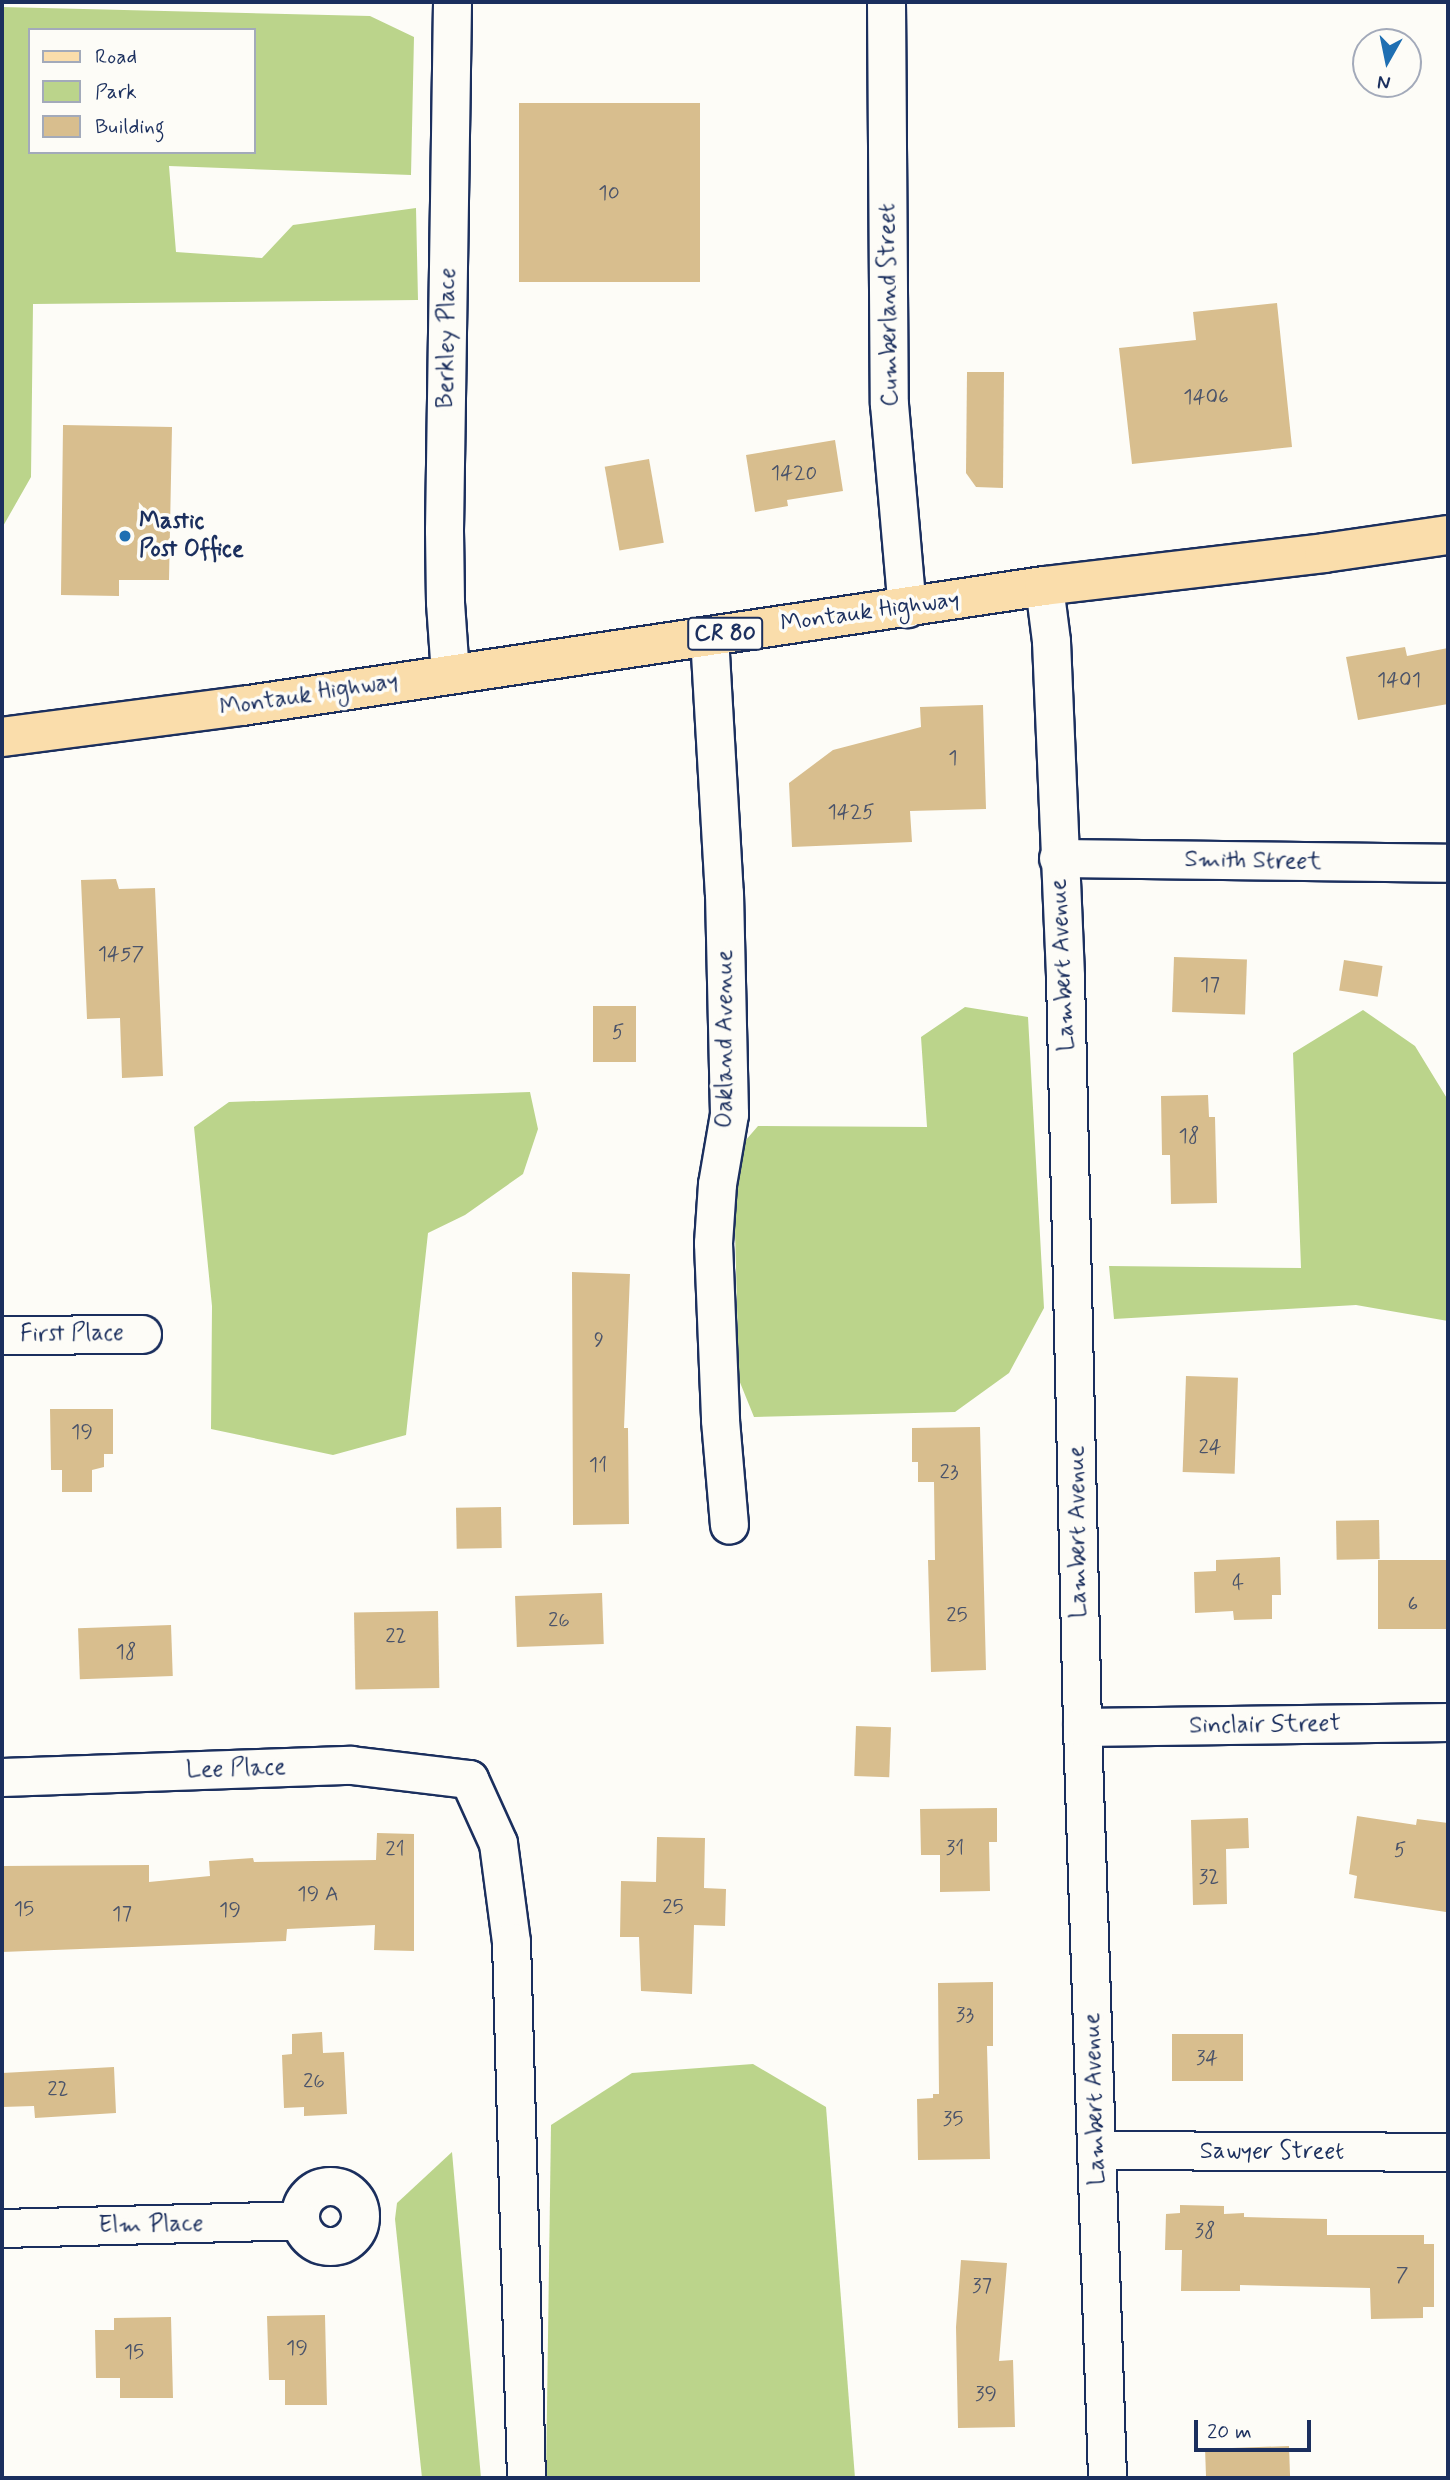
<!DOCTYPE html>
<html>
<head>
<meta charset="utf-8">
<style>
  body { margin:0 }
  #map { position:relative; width:1450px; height:2480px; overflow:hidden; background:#fdfcf7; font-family:Mynerve,sans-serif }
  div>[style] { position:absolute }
  .green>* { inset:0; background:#bbd48b }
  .building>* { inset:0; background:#d8be8e; transform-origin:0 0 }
  .roads { filter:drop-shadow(2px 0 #1b2f5e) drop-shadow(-2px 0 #1b2f5e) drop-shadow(0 2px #1b2f5e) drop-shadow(0 -2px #1b2f5e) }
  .minor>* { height:37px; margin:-18.5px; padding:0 18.5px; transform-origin:18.5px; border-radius:18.5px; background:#fdfcf7 }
  .minor>.ring { margin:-18.5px; padding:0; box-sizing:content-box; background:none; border:37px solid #fdfcf7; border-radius:50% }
  .primary>* { height:38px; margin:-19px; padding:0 19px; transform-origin:19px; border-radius:19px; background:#faddab }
  .dots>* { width:19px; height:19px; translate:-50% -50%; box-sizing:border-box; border:4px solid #fdfcf7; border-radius:50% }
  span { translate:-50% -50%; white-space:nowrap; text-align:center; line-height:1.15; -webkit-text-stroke:7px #fdfcf7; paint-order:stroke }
  .number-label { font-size:21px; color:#4a536a }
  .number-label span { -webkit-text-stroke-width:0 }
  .shield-label span { padding:2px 5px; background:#fdfcf7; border:2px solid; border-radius:5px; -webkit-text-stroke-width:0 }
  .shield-label { font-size:23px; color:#1b2f5e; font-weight:700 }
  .street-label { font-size:24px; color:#1b2f5e }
  .poi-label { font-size:24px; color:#1b2f5e; font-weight:700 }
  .left { translate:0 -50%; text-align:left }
  .frame { position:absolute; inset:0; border:4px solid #1b2f5e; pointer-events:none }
  .legend { position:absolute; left:28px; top:28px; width:228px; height:126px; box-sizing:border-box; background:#fdfcf7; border:2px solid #a3aaba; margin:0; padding:9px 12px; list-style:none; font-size:21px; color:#1b2f5e }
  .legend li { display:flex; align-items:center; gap:14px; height:35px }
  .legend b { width:35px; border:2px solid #a3aaba }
  .north { position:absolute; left:1352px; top:28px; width:70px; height:70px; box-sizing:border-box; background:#fdfcf7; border:2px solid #a3aaba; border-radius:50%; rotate:189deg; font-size:19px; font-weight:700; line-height:28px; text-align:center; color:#1b2f5e }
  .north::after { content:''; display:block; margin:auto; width:24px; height:32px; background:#1f6fb2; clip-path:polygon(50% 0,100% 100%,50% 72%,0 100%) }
  .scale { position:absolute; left:1194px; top:2420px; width:117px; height:32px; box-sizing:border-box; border:4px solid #1b2f5e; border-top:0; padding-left:9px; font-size:21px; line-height:24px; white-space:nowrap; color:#1b2f5e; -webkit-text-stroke:5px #fdfcf7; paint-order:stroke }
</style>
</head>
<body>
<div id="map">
  <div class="green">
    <i style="clip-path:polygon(evenodd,2px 7px,370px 16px,414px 37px,411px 175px,169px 166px,176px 252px,262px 258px,293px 225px,416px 208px,418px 300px,33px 304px,31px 477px,2px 528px,2px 7px,30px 30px,254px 30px,254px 152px,30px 152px,30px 30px)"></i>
    <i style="clip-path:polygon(965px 1007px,1028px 1017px,1044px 1308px,1009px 1373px,955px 1412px,754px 1417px,739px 1380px,733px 1155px,758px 1126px,927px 1127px,921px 1037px)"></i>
    <i style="clip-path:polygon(1363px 1010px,1415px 1046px,1448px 1100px,1448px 1321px,1356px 1305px,1114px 1319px,1109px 1266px,1301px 1268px,1293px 1053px)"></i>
    <i style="clip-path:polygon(530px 1092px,538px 1129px,523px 1174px,465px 1215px,428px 1233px,406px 1435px,333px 1455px,211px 1429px,212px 1306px,194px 1127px,229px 1102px)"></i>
    <i style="clip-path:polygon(753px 2064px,826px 2107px,855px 2478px,546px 2478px,551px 2125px,632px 2073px)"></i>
    <i style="clip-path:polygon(452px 2152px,481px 2478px,422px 2478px,395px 2219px,397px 2203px)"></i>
  </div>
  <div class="building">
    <i style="left:519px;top:103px;width:181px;height:179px"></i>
    <i style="clip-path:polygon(1277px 303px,1292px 447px,1132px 464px,1119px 348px,1196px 340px,1193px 312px)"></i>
    <i style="clip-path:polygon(967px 372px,1004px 372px,1003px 488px,976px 487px,966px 473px)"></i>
    <i style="clip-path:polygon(63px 425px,172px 427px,169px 580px,119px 580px,119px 596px,61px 595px)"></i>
    <i style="clip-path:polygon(835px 440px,843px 491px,787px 500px,788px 506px,755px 512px,746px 455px)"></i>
    <i style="left:649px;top:459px;width:85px;height:45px;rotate:80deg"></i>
    <i style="clip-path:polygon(1405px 647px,1407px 656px,1448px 648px,1448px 704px,1358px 720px,1346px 657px)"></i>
    <i style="clip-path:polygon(983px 705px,986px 809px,910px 811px,912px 842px,792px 847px,789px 783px,833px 750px,921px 727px,920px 707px)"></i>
    <i style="clip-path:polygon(116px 879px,119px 889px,155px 888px,163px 1076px,122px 1078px,120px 1018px,87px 1019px,81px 880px)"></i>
    <i style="left:1174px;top:957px;width:73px;height:55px;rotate:2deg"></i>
    <i style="left:1344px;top:960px;width:39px;height:31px;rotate:9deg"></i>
    <i style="left:593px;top:1006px;width:43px;height:56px"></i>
    <i style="clip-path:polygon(1208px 1095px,1209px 1117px,1215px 1117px,1217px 1203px,1171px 1204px,1170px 1155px,1162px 1155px,1161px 1096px)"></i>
    <i style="clip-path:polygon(572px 1272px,630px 1274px,624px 1428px,628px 1428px,629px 1524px,573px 1525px)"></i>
    <i style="left:1186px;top:1376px;width:52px;height:96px;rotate:2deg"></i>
    <i style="clip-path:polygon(50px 1409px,113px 1409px,113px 1454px,104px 1454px,104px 1467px,92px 1470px,92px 1492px,62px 1492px,62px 1470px,51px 1470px)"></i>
    <i style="clip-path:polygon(980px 1427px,986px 1670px,931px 1672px,928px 1560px,935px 1560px,934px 1482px,918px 1482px,918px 1462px,912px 1462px,912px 1428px)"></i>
    <i style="left:501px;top:1507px;width:41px;height:45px;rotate:89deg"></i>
    <i style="left:1379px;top:1520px;width:39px;height:43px;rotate:89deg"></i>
    <i style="clip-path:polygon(1280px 1557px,1281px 1595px,1272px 1595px,1272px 1619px,1234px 1620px,1233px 1611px,1195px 1613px,1194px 1572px,1216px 1571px,1216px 1560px)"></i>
    <i style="left:1448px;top:1560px;width:69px;height:70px;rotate:90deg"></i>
    <i style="left:602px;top:1593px;width:51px;height:87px;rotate:88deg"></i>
    <i style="left:438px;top:1611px;width:77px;height:84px;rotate:89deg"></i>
    <i style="left:171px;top:1625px;width:51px;height:93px;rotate:88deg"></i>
    <i style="left:856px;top:1726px;width:35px;height:50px;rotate:2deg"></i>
    <i style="clip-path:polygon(997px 1808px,997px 1842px,989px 1842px,990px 1891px,940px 1892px,940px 1855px,921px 1855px,920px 1809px)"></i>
    <i style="clip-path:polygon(1357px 1816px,1416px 1825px,1417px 1819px,1448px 1823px,1446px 1912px,1354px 1898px,1357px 1876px,1349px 1874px)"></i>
    <i style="clip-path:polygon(1248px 1818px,1249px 1848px,1226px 1849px,1227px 1904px,1193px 1905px,1191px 1820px)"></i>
    <i style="clip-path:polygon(377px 1833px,414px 1834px,414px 1951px,374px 1950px,375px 1925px,287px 1929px,286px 1941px,2px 1952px,2px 1866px,149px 1865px,149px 1882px,210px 1876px,209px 1861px,253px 1858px,254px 1862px,376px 1860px)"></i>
    <i style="clip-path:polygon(657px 1837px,705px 1838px,704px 1888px,726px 1889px,725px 1926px,694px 1925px,692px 1994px,641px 1991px,639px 1937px,620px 1937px,621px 1881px,656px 1882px)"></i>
    <i style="clip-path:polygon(993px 1982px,993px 2046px,987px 2046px,990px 2159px,918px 2160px,917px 2099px,933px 2098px,933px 2094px,939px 2094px,938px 1983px)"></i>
    <i style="clip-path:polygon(322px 2032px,323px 2053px,344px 2052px,347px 2114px,304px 2116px,304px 2107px,284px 2108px,282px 2055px,292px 2054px,292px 2034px)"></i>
    <i style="left:1172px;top:2034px;width:71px;height:47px"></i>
    <i style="clip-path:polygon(114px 2067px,116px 2113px,35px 2118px,34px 2106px,2px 2107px,2px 2073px)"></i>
    <i style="clip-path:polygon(1180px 2205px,1224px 2206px,1224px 2214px,1244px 2213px,1244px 2217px,1327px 2219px,1327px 2235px,1424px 2235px,1424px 2244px,1434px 2244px,1434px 2307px,1423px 2307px,1423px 2318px,1371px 2319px,1370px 2288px,1240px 2285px,1240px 2291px,1181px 2291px,1182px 2250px,1165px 2250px,1166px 2214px,1180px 2213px)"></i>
    <i style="clip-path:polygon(961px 2260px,1007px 2263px,999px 2361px,1013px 2360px,1015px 2427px,958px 2428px,956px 2327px)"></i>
    <i style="clip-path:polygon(325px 2315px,327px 2405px,285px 2405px,285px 2380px,269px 2380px,267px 2316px)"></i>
    <i style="clip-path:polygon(171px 2317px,173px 2398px,120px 2398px,120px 2378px,96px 2378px,95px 2330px,114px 2330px,114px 2318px)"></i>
    <i style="left:1289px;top:2446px;width:32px;height:84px;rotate:88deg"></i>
  </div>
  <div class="roads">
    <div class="minor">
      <i style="left:886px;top:2px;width:402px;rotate:89.6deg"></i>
      <i style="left:889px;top:404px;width:205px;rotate:85deg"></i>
      <i style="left:1044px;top:586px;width:55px;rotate:82.7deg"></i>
      <i style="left:1051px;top:641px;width:336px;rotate:87.6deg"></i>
      <i style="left:1065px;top:977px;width:750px;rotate:88.7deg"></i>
      <i style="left:1082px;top:1727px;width:751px;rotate:88.09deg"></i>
      <i style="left:709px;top:636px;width:257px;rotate:86.7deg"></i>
      <i style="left:724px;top:893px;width:221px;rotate:88.7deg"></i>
      <i style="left:729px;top:1114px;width:71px;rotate:99.7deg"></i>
      <i style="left:717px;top:1184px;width:59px;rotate:93.9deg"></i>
      <i style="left:713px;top:1243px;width:177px;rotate:87.7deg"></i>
      <i style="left:720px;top:1420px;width:105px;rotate:85.1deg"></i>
      <i style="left:450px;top:674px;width:72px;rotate:-94deg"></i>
      <i style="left:445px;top:602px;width:72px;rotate:-90.8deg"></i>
      <i style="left:444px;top:530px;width:528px;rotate:-89.13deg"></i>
      <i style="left:1058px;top:858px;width:390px;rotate:0.7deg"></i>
      <i style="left:2px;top:1335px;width:140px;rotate:-0.4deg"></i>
      <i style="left:1082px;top:1727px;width:366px;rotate:-0.8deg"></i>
      <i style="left:2px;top:1777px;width:349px;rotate:-2deg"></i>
      <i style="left:351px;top:1765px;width:119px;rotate:6.8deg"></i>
      <i style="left:469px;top:1779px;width:70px;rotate:65.6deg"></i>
      <i style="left:498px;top:1843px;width:100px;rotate:82.5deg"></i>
      <i style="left:511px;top:1942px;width:536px;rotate:88.4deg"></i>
      <i style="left:1096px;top:2150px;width:352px;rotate:0.3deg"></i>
      <i class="ring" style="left:300px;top:2186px;width:23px;height:23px"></i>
      <i style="left:2px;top:2228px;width:297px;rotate:-1.5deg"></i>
    </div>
    <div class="primary">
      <i style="left:2px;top:737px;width:242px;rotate:-7.4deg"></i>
      <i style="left:242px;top:706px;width:811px;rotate:-8.51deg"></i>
      <i style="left:1044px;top:586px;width:282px;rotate:-6.7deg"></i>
      <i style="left:1324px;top:553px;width:125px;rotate:-8.3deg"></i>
    </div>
  </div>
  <div class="dots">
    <i style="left:125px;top:536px;background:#1f6fb2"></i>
  </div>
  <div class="number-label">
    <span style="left:609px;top:193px">10</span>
    <span style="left:1206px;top:397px">1406</span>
    <span style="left:794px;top:473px">1420</span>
    <span style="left:1399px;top:680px">1401</span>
    <span style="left:953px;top:758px">1</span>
    <span style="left:851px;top:812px">1425</span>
    <span style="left:121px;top:954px">1457</span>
    <span style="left:1210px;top:985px">17</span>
    <span style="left:618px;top:1032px">5</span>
    <span style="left:1189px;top:1136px">18</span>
    <span style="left:599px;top:1340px">9</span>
    <span style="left:82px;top:1432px">19</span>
    <span style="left:1210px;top:1447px">24</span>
    <span style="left:598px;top:1465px">11</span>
    <span style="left:949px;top:1472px">23</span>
    <span style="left:1238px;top:1583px">4</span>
    <span style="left:1413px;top:1604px">6</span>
    <span style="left:957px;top:1615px">25</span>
    <span style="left:559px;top:1620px">26</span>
    <span style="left:396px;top:1636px">22</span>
    <span style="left:126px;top:1652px">18</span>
    <span style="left:955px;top:1848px">31</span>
    <span style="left:395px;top:1849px">21</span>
    <span style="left:1400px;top:1850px">5</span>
    <span style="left:1209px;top:1877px">32</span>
    <span style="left:318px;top:1894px">19 A</span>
    <span style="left:673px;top:1907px">25</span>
    <span style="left:24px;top:1909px">15</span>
    <span style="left:230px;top:1910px">19</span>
    <span style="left:122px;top:1914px">17</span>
    <span style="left:965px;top:2015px">33</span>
    <span style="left:1207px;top:2058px">34</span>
    <span style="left:314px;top:2081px">26</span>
    <span style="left:58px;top:2089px">22</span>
    <span style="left:953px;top:2119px">35</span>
    <span style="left:1205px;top:2231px">38</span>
    <span style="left:1402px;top:2275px">7</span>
    <span style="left:982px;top:2286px">37</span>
    <span style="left:297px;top:2348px">19</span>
    <span style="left:134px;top:2352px">15</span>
    <span style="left:986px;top:2394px">39</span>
  </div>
  <div class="shield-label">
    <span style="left:725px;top:634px">CR 80</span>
  </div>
  <div class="street-label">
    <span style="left:889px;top:305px;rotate:-91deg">Cumberland Street</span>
    <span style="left:447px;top:338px;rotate:-89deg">Berkley Place</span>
    <span style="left:870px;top:612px;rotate:-8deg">Montauk Highway</span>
    <span style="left:309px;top:695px;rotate:-9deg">Montauk Highway</span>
    <span style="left:1253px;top:861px;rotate:1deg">Smith Street</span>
    <span style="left:1063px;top:965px;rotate:-93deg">Lambert Avenue</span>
    <span style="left:725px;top:1039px;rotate:-90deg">Oakland Avenue</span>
    <span style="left:72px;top:1334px;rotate:-1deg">First Place</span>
    <span style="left:1078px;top:1532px;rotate:-91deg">Lambert Avenue</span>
    <span style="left:1265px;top:1725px;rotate:-1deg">Sinclair Street</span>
    <span style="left:236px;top:1769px;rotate:-2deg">Lee Place</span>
    <span style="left:1095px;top:2099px;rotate:-92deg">Lambert Avenue</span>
    <span style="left:1272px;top:2152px">Sawyer Street</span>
    <span style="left:151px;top:2225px;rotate:-1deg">Elm Place</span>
  </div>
  <div class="poi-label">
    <span class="left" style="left:139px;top:536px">Mastic<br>Post Office</span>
  </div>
  <div class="frame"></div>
  <ul class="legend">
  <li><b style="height:9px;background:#faddab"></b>Road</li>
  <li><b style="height:19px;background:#bbd48b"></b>Park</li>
  <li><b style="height:19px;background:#d8be8e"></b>Building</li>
  </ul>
  <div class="north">N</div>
  <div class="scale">20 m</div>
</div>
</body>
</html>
